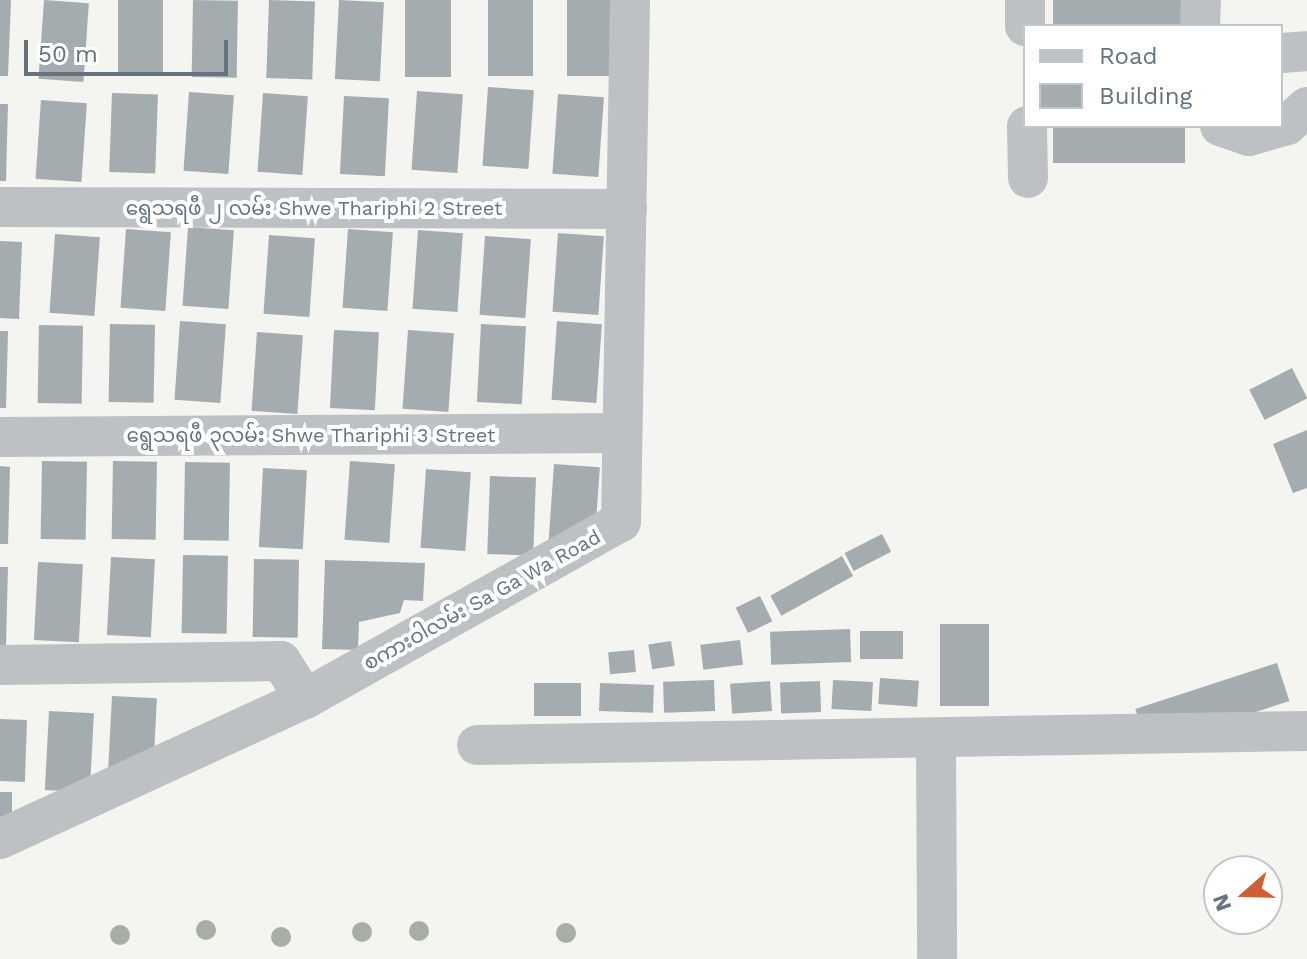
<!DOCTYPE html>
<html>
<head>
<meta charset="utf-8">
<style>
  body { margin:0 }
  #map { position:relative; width:1307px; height:959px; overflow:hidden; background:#f4f4f1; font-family:"Work Sans","Noto Sans Myanmar",sans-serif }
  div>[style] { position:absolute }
  .building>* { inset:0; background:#a5acb0; transform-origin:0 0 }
  .minor>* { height:40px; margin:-20px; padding:0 20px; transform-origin:20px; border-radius:20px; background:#bdc1c4 }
  .trees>* { width:20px; height:20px; margin:-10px; border-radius:50%; background:#a7afa3 }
  span { translate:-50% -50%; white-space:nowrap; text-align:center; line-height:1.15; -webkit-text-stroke:8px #fff; paint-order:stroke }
  .street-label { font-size:20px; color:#66737e }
  .legend { position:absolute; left:1023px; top:24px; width:260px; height:104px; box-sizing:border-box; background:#fff; border:2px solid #c2c7cb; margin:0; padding:10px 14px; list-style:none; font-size:24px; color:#66737e }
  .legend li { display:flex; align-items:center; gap:16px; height:40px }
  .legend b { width:40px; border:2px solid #c2c7cb }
  .north { position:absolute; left:1203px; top:855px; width:80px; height:80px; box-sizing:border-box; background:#fff; border:2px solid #c2c7cb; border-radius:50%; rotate:250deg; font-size:22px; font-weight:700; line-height:32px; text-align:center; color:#66737e }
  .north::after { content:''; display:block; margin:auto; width:28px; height:36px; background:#cf5d36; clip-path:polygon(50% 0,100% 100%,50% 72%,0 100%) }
  .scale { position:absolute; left:24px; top:40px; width:204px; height:36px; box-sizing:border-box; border:4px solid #66737e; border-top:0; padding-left:10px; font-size:24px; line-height:28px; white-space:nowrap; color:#66737e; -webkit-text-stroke:6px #fff; paint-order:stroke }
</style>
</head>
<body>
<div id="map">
  <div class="building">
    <i style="clip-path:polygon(0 0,11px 0,8px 76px,0 76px)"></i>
    <i style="left:44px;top:0;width:45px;height:79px;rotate:4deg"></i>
    <i style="left:118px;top:0;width:45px;height:75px"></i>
    <i style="left:193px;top:0;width:45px;height:77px;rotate:1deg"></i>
    <i style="left:269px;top:0;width:46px;height:78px;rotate:2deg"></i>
    <i style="left:339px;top:0;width:45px;height:79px;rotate:3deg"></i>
    <i style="left:405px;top:0;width:46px;height:77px"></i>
    <i style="left:488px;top:0;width:45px;height:76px"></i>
    <i style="left:567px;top:0;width:45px;height:76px"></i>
    <i style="left:1053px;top:0;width:132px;height:26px"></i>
    <i style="left:488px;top:87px;width:46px;height:79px;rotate:4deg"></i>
    <i style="left:417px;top:91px;width:46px;height:79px;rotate:4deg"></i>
    <i style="left:189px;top:92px;width:45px;height:79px;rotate:4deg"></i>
    <i style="left:112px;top:93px;width:46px;height:79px;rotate:2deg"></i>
    <i style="left:263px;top:93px;width:45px;height:79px;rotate:4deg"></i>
    <i style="left:558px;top:94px;width:46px;height:80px;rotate:4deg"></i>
    <i style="left:344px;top:96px;width:45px;height:78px;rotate:3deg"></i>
    <i style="left:41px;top:100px;width:46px;height:79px;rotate:4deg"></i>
    <i style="clip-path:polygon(0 104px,8px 104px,6px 181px,0 181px)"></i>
    <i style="left:1053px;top:126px;width:132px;height:37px"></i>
    <i style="left:188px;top:227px;width:46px;height:79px;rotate:4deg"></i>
    <i style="left:126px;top:229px;width:45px;height:79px;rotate:4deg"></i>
    <i style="left:348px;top:229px;width:45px;height:79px;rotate:4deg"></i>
    <i style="left:418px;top:230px;width:45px;height:79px;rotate:4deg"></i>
    <i style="left:558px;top:233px;width:46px;height:79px;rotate:4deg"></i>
    <i style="left:55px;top:234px;width:45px;height:79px;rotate:4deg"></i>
    <i style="left:269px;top:235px;width:46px;height:79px;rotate:4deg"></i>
    <i style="left:485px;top:236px;width:46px;height:79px;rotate:4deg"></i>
    <i style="clip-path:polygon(0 241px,22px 242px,19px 319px,0 318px)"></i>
    <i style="left:180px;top:321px;width:46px;height:79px;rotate:4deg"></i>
    <i style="left:557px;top:321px;width:45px;height:79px;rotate:4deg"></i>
    <i style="left:110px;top:324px;width:45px;height:78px;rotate:1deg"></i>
    <i style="left:481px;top:324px;width:45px;height:78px;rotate:3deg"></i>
    <i style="left:39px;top:325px;width:44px;height:78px;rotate:1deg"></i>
    <i style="left:334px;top:330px;width:45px;height:78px;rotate:3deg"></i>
    <i style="left:408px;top:330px;width:46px;height:79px;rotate:4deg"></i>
    <i style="clip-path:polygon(0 331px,8px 331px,6px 408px,0 408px)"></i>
    <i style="left:257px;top:332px;width:46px;height:79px;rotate:4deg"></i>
    <i style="left:1292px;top:368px;width:34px;height:48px;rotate:63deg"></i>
    <i style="clip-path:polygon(1307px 430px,1307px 488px,1293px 493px,1273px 444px)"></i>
    <i style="left:42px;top:461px;width:45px;height:78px;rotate:1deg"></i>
    <i style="left:113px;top:461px;width:44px;height:78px;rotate:1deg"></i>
    <i style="left:350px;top:461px;width:45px;height:79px;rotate:4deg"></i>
    <i style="left:185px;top:462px;width:45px;height:78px;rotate:1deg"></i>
    <i style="left:554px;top:464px;width:46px;height:79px;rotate:4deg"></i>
    <i style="clip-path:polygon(0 466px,10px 467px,8px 544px,0 544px)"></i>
    <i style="left:263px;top:468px;width:44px;height:79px;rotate:3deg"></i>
    <i style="left:426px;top:469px;width:45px;height:79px;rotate:4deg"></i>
    <i style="left:490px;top:476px;width:46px;height:78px;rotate:2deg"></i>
    <i style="left:882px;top:534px;width:20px;height:42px;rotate:63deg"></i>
    <i style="left:183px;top:555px;width:45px;height:78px;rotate:1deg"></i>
    <i style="left:842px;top:556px;width:23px;height:82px;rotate:61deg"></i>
    <i style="left:111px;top:557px;width:44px;height:78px;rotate:3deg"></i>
    <i style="left:254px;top:559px;width:45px;height:78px;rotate:1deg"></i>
    <i style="clip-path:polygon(325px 560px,425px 563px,423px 601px,404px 600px,400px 613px,359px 622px,358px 650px,322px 649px)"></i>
    <i style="left:38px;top:562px;width:45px;height:78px;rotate:3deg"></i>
    <i style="clip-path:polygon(0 567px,8px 567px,6px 645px,0 645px)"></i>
    <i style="left:760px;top:596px;width:28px;height:27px;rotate:64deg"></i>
    <i style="left:940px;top:624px;width:49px;height:82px"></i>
    <i style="left:850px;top:629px;width:33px;height:80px;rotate:88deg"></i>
    <i style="left:860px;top:631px;width:43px;height:28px"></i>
    <i style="left:740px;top:640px;width:25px;height:40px;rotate:83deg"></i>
    <i style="left:671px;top:641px;width:25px;height:23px;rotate:81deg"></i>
    <i style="left:634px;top:650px;width:22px;height:26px;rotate:85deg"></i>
    <i style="left:1277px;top:663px;width:40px;height:149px;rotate:72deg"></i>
    <i style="left:880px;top:678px;width:39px;height:26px;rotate:4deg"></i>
    <i style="left:714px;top:680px;width:31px;height:51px;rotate:88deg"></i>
    <i style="left:833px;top:680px;width:40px;height:29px;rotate:3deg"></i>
    <i style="left:770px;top:681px;width:30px;height:40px;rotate:86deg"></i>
    <i style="left:820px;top:681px;width:31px;height:40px;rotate:88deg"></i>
    <i style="left:534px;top:683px;width:47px;height:33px"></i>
    <i style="left:600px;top:683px;width:54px;height:28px;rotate:2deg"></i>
    <i style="left:112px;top:696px;width:45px;height:78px;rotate:3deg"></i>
    <i style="left:49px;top:711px;width:45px;height:79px;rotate:3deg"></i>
    <i style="left:0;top:719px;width:27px;height:62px;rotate:2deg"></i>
    <i style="clip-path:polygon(0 792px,12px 792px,12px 817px,0 825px)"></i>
  </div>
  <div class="minor">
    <i style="left:1025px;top:0;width:26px;rotate:90deg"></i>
    <i style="left:1200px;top:26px;width:26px;rotate:-88deg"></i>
    <i style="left:1281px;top:53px;width:26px;rotate:-4deg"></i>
    <i style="left:1027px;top:126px;width:52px;rotate:88.9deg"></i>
    <i style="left:1220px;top:126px;width:31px;rotate:19deg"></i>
    <i style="left:1249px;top:136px;width:40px;rotate:-16deg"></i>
    <i style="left:1287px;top:125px;width:27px;rotate:-42deg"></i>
    <i style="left:0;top:207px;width:627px;rotate:0.18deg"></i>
    <i style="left:0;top:437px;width:622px;rotate:-0.37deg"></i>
    <i style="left:0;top:665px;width:281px;rotate:-0.8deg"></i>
    <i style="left:281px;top:661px;width:45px;rotate:57.7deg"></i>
    <i style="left:936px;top:740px;width:219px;rotate:89.7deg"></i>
    <i style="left:477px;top:745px;width:830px;rotate:-0.97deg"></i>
    <i style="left:0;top:839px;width:336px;rotate:-24.7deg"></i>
    <i style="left:305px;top:699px;width:362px;rotate:-29.3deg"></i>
    <i style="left:621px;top:522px;width:522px;rotate:-89.01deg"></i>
  </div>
  <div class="trees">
    <i style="left:206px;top:930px"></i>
    <i style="left:419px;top:931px"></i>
    <i style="left:362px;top:932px"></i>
    <i style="left:566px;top:933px"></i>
    <i style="left:120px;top:935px"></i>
    <i style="left:281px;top:937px"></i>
  </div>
  <div class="street-label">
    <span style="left:314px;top:208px">ရွေသရဖီ ၂ လမ်း Shwe Thariphi 2 Street</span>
    <span style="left:311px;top:435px">ရွေသရဖီ ၃လမ်း Shwe Thariphi 3 Street</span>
    <span style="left:482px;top:600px;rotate:-29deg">စကားဝါလမ်း Sa Ga Wa Road</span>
  </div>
  <ul class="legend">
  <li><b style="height:10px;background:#bdc1c4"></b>Road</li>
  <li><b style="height:22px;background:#a5acb0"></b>Building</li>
  </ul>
  <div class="north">N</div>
  <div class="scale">50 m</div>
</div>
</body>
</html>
